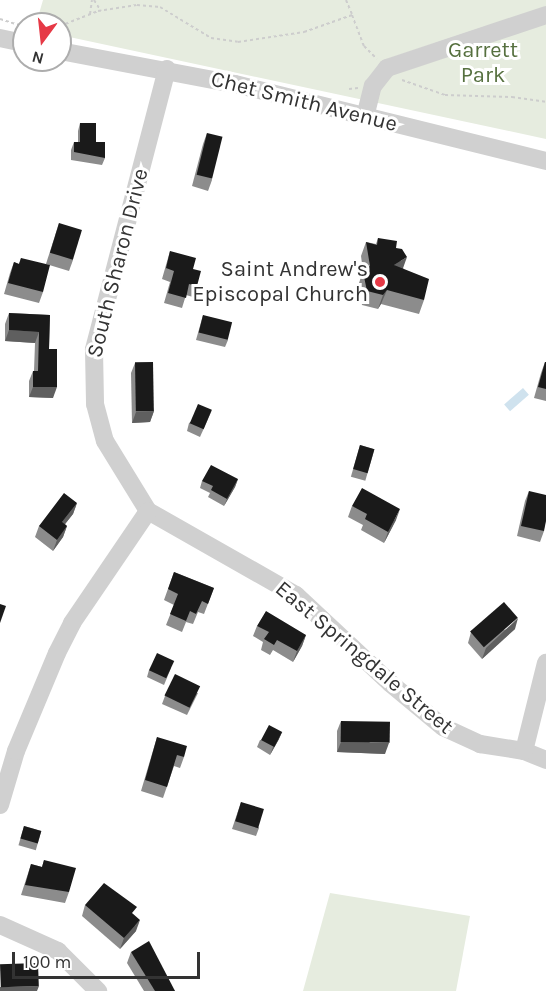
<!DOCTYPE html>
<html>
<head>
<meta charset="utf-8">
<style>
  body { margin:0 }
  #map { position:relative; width:546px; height:991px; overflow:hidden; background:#fff; font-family:Karla,sans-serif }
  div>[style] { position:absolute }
  .green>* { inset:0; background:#e6ecdf }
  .water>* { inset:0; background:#cfe2ee; transform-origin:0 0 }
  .path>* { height:2px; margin-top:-1px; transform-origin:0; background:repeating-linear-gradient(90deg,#cdcdcd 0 3px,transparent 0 6px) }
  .minor>* { height:18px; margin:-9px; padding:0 9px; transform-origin:9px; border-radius:9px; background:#d0d0d0 }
  .wall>* { inset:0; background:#8c8c8c; transform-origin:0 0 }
  .shaded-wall>* { inset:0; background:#5f5f5f }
  .building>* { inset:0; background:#1a1a1a; transform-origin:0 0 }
  .dots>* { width:16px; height:16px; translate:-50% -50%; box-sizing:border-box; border:3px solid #fff; border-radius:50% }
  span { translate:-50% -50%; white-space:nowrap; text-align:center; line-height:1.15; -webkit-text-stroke:6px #fff; paint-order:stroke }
  .park-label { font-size:22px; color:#56703f }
  .street-label { font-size:22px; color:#333 }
  .poi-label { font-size:22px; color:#333 }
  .right { translate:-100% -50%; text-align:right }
  .north { position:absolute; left:12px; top:12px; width:60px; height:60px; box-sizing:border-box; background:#fff; border:2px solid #adadad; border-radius:50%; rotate:195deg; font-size:16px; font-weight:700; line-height:24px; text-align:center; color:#333 }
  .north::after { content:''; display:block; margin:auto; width:21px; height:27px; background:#e63946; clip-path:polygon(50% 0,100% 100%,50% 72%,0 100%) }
  .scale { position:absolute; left:12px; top:952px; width:188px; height:27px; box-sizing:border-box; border:3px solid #333; border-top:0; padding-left:8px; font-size:18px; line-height:21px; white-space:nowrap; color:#333; -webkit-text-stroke:4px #fff; paint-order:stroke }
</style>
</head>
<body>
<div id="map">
  <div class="green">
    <i style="clip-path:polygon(43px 0,546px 0,546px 139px,60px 35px,60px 24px,36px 24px)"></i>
    <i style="clip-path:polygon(330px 893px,470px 916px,456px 991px,303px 991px)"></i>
  </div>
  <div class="water">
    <i style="left:523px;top:388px;width:9px;height:25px;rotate:49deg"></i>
  </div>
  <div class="path">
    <i style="left:94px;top:0;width:13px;rotate:58deg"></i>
    <i style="left:346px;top:0;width:15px;rotate:67deg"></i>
    <i style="left:90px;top:14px;width:14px;rotate:-82deg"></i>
    <i style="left:0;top:19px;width:22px;rotate:18deg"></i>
    <i style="left:60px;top:26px;width:41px;rotate:-21.5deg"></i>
    <i style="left:98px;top:11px;width:39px;rotate:-9deg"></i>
    <i style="left:137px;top:5px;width:23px;rotate:5deg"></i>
    <i style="left:160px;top:7px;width:60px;rotate:31.3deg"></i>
    <i style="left:211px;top:38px;width:27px;rotate:8deg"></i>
    <i style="left:238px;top:42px;width:67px;rotate:-8.6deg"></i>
    <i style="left:304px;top:32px;width:51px;rotate:-19.5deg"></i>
    <i style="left:352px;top:15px;width:33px;rotate:69deg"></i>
    <i style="left:364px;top:46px;width:18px;rotate:45deg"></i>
    <i style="left:402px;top:80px;width:46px;rotate:19.2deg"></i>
    <i style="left:445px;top:95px;width:67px;rotate:1.7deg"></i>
    <i style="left:512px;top:97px;width:34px;rotate:8deg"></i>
    <i style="left:349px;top:89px;width:9px;rotate:-6deg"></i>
  </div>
  <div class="minor">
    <i style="left:0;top:38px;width:25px;rotate:12deg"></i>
    <i style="left:60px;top:51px;width:178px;rotate:10.7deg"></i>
    <i style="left:235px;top:84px;width:320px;rotate:13.9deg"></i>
    <i style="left:167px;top:69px;width:290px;rotate:104.6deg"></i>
    <i style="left:94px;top:350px;width:54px;rotate:88.9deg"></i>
    <i style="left:95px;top:404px;width:38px;rotate:75deg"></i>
    <i style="left:105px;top:441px;width:82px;rotate:58.4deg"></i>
    <i style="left:148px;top:511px;width:170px;rotate:29.6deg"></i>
    <i style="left:296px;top:595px;width:129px;rotate:43.1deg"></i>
    <i style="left:390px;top:683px;width:69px;rotate:39.7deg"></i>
    <i style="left:443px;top:727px;width:41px;rotate:24.7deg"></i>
    <i style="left:480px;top:744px;width:45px;rotate:9deg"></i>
    <i style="left:524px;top:751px;width:24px;rotate:22deg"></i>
    <i style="left:365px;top:117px;width:32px;rotate:-76deg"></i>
    <i style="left:373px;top:86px;width:23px;rotate:-52deg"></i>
    <i style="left:387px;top:68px;width:168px;rotate:-18.4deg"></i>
    <i style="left:524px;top:751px;width:91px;rotate:-76deg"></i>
    <i style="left:0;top:805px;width:56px;rotate:-73.5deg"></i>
    <i style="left:16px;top:751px;width:106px;rotate:-67.3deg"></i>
    <i style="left:57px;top:653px;width:34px;rotate:-63deg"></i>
    <i style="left:72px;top:623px;width:135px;rotate:-55.8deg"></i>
    <i style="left:0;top:925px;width:64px;rotate:24.1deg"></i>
    <i style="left:58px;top:951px;width:57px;rotate:45deg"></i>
  </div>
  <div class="wall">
    <i style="clip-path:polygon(80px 123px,96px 142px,105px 158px,102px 165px,71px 160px,71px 150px,74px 142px,78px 142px,78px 131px)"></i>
    <i style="clip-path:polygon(207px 133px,212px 180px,208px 191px,192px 186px,203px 144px)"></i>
    <i style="clip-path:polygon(59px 223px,73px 260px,69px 271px,46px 264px)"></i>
    <i style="clip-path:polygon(378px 238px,396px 248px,403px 268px,424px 300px,419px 314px,381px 304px,378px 309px,362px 305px,358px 286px,363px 271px,361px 256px,366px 242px,376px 244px)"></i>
    <i style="clip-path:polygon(170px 251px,197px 286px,193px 297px,186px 295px,182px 308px,164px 303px,170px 282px,162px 279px)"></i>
    <i style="clip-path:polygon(21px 258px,43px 292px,39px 303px,4px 294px,10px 273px,14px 262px,19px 264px)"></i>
    <i style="clip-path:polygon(9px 313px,50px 315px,49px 349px,53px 398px,29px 397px,29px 381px,33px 371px,34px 371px,35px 343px,5px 341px,5px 324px)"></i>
    <i style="clip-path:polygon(203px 315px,228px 340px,225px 347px,196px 340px)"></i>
    <i style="clip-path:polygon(545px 362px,546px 362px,546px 401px,534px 398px,541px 373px)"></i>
    <i style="clip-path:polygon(135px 363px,154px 411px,150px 422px,132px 423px,131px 373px)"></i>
    <i style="clip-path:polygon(212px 410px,200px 437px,187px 431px,189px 423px)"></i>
    <i style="left:360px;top:445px;width:15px;height:33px;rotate:16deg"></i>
    <i style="clip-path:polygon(238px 479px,235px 487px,224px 506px,208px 497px,210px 493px,200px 488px,202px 481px)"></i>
    <i style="clip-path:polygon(529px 491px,544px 531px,540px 542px,517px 536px,525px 501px)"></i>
    <i style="clip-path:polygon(77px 503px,73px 514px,65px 524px,67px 526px,63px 537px,53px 551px,35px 537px,39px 526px)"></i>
    <i style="clip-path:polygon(352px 506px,396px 520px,384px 543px,361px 530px,363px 525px,348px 517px)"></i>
    <i style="clip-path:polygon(174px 572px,214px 588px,204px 614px,198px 612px,193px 624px,186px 622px,182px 632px,166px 625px,174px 605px,164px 600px)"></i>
    <i style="clip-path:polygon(257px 626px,306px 635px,302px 646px,293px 662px,273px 650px,270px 655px,261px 650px,263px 642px,253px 636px)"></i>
    <i style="clip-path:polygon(515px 629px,482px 659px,468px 643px,471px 632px)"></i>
    <i style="clip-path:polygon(171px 668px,164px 685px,147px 677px,149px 670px)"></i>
    <i style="clip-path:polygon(198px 693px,187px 715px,162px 704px,165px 696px)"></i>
    <i style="clip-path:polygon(341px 721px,385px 754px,337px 752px,337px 731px)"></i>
    <i style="clip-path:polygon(157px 737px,184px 757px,180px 768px,174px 766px,163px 798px,141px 791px)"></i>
    <i style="clip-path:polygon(279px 739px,270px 755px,257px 747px,260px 740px)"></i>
    <i style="clip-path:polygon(241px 802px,259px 828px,256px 836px,232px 829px)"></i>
    <i style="left:24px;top:826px;width:18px;height:20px;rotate:16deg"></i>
    <i style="clip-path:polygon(44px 860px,69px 892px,65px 903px,21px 895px,31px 864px,42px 867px)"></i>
    <i style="clip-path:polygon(85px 905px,134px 915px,136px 931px,120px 949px,82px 916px)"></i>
    <i style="clip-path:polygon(131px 952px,175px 991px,144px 991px,127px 963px)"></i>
  </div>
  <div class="shaded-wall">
    <i style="clip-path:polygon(407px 257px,402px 271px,394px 265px)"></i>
    <i style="clip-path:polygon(387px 290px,381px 304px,378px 309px,383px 295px)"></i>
    <i style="clip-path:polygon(9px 330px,39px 332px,35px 343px,5px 341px)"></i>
    <i style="clip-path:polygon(33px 387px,57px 387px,53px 398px,29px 397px)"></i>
    <i style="clip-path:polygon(154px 411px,150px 422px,132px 423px,136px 412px)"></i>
    <i style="clip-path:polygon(238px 479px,235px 487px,224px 506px,227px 499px)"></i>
    <i style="clip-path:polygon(77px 503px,73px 514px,58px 533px,62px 522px)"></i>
    <i style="clip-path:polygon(400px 509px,396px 520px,384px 543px,388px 532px)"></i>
    <i style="clip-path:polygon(67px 526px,63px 537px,53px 551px,57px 540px)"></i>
    <i style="clip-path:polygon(518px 618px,515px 629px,482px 659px,486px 648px)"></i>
    <i style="clip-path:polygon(306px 635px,302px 646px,293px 662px,297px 651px)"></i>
    <i style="clip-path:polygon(282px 732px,279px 739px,270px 755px,273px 747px)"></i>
    <i style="clip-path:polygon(341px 742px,389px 743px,385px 754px,337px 752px)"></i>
    <i style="clip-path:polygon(140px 920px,136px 931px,120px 949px,124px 938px)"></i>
    <i style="clip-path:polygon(39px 986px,37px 991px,0 991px,0 987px)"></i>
  </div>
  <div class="building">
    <i style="clip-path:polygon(80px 123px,96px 123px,96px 142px,105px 142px,105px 158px,74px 152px,74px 142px,80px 142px)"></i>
    <i style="left:207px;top:133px;width:16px;height:43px;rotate:14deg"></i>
    <i style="left:59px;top:223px;width:24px;height:31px;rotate:17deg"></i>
    <i style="clip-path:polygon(378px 238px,397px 241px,396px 248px,402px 249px,407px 257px,394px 265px,429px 279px,424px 300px,387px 290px,383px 295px,367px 291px,363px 272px,370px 266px,366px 242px,377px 245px)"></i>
    <i style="clip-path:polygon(170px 251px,196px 258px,193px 269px,201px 271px,197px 286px,189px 284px,186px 298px,168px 293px,174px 271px,166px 268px)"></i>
    <i style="clip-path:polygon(21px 258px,50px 265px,43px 292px,8px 283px,14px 262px,19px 264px)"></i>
    <i style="clip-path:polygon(9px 313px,50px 315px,49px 349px,57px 349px,57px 387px,33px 387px,33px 371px,38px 371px,39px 332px,9px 330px)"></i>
    <i style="left:203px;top:315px;width:30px;height:18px;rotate:14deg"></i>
    <i style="left:153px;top:362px;width:49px;height:18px;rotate:89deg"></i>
    <i style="clip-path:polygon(545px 362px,546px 362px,546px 389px,538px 387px)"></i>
    <i style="left:198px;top:404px;width:15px;height:21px;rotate:23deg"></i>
    <i style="left:360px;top:445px;width:15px;height:25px;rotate:16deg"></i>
    <i style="clip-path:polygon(211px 465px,238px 479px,227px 499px,211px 490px,213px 486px,202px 481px)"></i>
    <i style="clip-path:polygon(362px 488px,400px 509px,388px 532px,365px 519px,367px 514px,352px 506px)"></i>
    <i style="clip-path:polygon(529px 491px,546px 495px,546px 521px,544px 531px,521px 526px)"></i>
    <i style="clip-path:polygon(64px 493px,77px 503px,62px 522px,67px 526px,57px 540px,39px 526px)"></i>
    <i style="clip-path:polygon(174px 572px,214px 588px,208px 604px,202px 601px,196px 614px,190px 611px,186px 621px,170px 614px,178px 594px,168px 589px)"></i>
    <i style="left:504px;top:602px;width:21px;height:45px;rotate:49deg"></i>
    <i style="clip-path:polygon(0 604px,6px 606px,0 623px)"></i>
    <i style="clip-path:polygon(266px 611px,306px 635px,297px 651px,277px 640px,274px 645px,264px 639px,269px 632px,257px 626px)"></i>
    <i style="left:157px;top:653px;width:19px;height:19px;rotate:25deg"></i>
    <i style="left:175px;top:674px;width:28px;height:24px;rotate:26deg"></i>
    <i style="left:341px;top:721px;width:49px;height:21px;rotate:1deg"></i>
    <i style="left:269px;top:725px;width:15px;height:17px;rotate:28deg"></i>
    <i style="clip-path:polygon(157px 737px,187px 746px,184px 757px,177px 755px,167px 787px,145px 780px)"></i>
    <i style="left:241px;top:802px;width:24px;height:20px;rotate:17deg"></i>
    <i style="left:24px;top:826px;width:18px;height:13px;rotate:16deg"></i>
    <i style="clip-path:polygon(44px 860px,76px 868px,69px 892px,25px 885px,31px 864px,42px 867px)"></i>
    <i style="clip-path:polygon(104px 883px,137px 907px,132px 913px,140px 920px,124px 938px,85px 905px)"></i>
    <i style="clip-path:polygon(149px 941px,175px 991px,155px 991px,131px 952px)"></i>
    <i style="left:38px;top:963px;width:23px;height:38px;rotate:88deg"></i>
  </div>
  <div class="dots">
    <i style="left:380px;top:282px;background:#e63946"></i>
  </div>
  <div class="park-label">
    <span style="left:483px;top:63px">Garrett<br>Park</span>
  </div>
  <div class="street-label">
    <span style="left:304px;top:102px;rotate:14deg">Chet Smith Avenue</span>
    <span style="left:118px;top:263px;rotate:-76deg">South Sharon Drive</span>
    <span style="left:364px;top:658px;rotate:40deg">East Springdale Street</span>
  </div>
  <div class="poi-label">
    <span class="right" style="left:368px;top:282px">Saint Andrew's<br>Episcopal Church</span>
  </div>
  <div class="north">N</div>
  <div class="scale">100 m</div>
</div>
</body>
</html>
